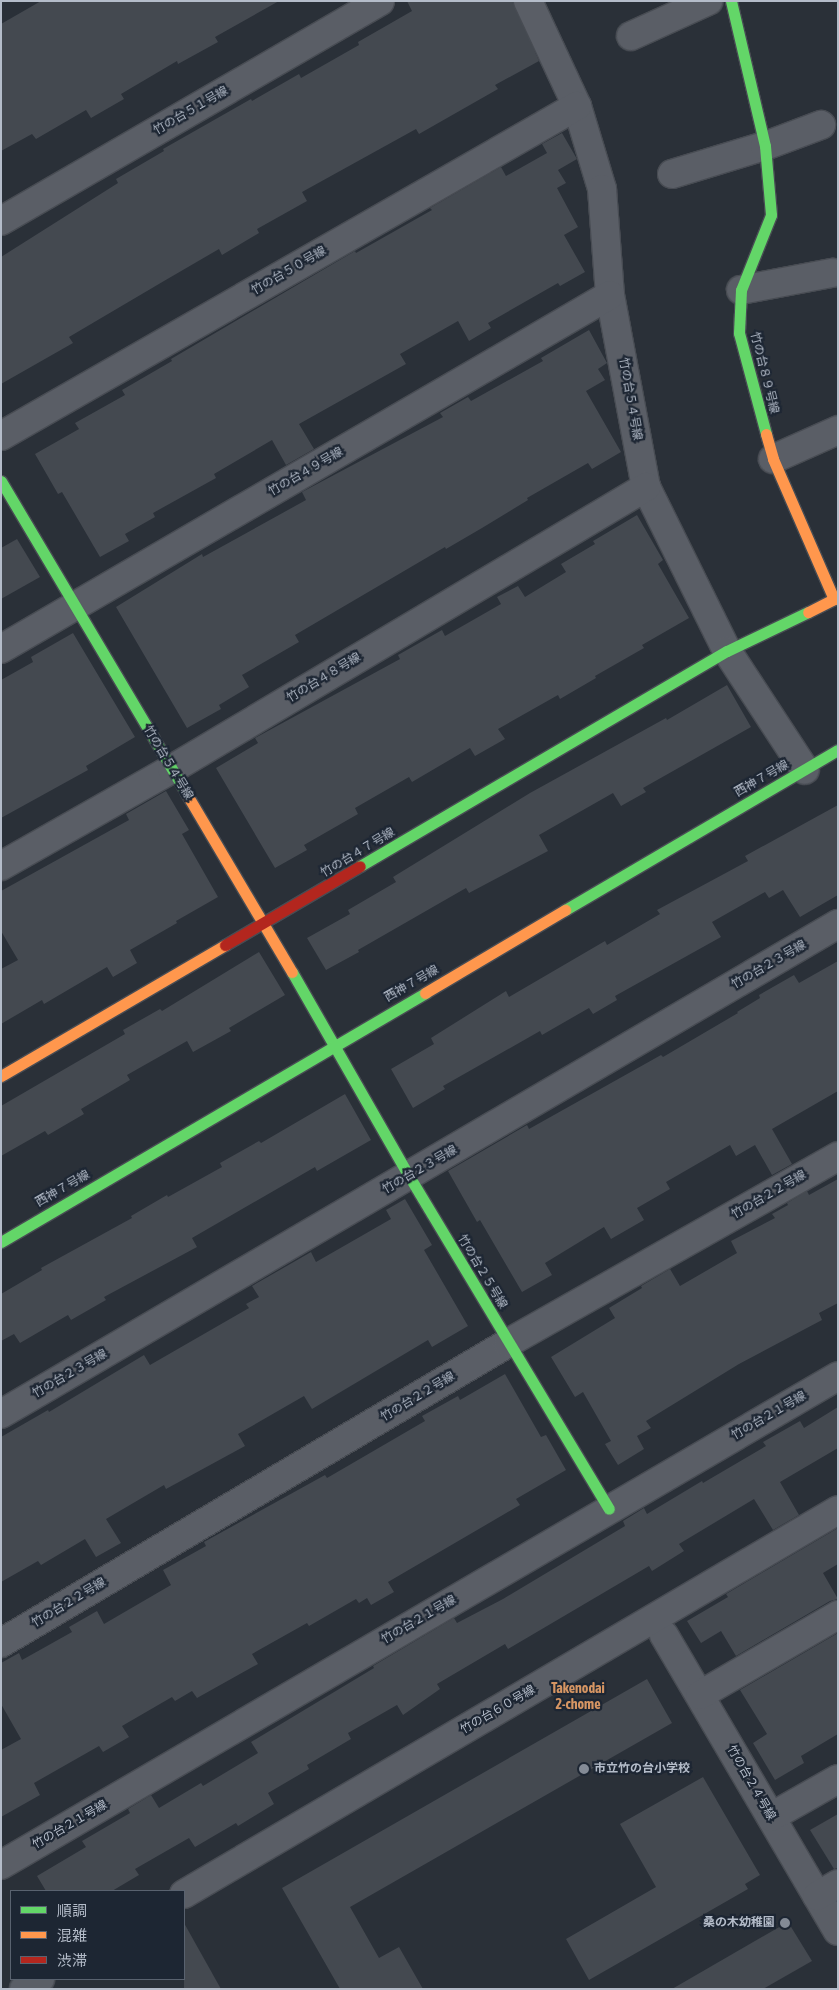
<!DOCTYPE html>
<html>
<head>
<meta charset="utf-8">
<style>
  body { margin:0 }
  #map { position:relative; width:839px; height:1990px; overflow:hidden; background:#2a3038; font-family:"Asap Condensed","Noto Sans JP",sans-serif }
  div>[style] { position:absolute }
  .building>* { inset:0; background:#444950 }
  .roads { filter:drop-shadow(1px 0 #484c53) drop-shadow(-1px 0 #484c53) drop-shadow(0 1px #484c53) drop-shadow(0 -1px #484c53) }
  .street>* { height:28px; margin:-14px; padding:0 14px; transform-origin:14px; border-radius:14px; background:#5a5e66 }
  .fast>* { height:11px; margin:-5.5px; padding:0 5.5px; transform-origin:5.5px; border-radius:5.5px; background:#63d668 }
  .slow>* { height:11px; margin:-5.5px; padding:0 5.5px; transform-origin:5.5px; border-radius:5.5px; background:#ff974d }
  .jam>* { height:11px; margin:-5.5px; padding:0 5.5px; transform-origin:5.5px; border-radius:5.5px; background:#b3261e }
  .dots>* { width:14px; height:14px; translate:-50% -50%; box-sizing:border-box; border:2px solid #1d2633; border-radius:50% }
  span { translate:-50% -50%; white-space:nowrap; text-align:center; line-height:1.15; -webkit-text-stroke:4.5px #1d2633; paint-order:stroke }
  .street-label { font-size:12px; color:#b4bcc9 }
  .poi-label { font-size:12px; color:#b4bcc9; font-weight:700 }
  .left { translate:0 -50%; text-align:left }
  .right { translate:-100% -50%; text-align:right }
  .neighbourhood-label { font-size:14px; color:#d59563; font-weight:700 }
  .frame { position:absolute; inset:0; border:2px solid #b4bcc9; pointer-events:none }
  .legend { position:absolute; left:10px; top:1890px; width:175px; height:90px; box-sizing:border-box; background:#1d2633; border:1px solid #59626f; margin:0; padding:6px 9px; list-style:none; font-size:15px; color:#b4bcc9 }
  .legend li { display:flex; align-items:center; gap:10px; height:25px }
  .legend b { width:25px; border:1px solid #59626f }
</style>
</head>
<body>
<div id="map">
  <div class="building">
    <i style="clip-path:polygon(41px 1px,279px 1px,215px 37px,218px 42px,178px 64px,177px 61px,121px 94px,124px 99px,91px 118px,86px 110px,36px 139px,32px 134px,1px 151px,1px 24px)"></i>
    <i style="clip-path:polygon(407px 1px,513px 1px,539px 61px,495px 85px,498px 89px,419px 134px,416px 129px,302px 192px,307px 201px,257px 229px,259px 233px,222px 255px,219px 249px,164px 281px,69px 337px,73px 343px,1px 384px,1px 257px,118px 183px,116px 179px,164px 151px,163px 149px,251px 99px,252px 101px,299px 74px,301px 78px,359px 45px,358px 42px,412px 11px)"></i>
    <i style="clip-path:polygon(562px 133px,577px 159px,558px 170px,566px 183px,557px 188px,578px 227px,564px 235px,585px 272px,560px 286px,558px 283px,488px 323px,491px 328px,469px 341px,458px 321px,400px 354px,406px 364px,299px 424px,314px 449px,286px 465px,272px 440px,214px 474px,216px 478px,153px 513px,155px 517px,125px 534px,129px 541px,100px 557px,62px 492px,58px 494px,35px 454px,79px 429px,75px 423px,125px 395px,122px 390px,172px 361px,171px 359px,355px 251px,356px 253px,432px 210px,430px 208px,501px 167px,506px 176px,547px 153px,542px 144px)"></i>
    <i style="clip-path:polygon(589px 330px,607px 363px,598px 369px,605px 380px,586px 391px,621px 452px,592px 469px,588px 463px,527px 498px,528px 500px,482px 528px,446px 549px,445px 547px,295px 635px,299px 642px,242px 675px,249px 687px,219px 705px,221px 709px,187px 728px,116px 607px,202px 554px,203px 557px,306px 500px,302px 492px,443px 417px,440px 413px,468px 397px,471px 401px,543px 361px,541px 358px)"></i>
    <i style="clip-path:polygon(637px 515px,663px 560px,658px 564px,689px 618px,642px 645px,644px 648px,595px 676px,596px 678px,560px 699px,558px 695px,498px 729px,505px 739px,475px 756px,470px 748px,412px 782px,409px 777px,355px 808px,358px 814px,304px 845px,307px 850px,275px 868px,216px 768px,258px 743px,255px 738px,400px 659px,398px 655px,442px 630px,445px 636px,501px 604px,497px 597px,518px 586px,525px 597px,566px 572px,561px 564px,595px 544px,593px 541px)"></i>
    <i style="clip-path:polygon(17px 539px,40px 577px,1px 599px,1px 548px)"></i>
    <i style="clip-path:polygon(73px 633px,135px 737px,86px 766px,88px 770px,1px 818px,1px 680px,33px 662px,31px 657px)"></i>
    <i style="clip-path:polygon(727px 685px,751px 727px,643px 788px,646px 792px,621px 806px,613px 793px,539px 835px,548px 851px,469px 893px,466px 888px,358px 950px,359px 952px,326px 970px,307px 938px,350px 914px,348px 910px,396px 882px,393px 877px,530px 793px,666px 718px,667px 720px)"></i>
    <i style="clip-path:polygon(166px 791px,189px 830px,182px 834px,218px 897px,176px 921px,177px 923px,130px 950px,137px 963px,113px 977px,107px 967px,44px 1004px,42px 1000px,1px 1024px,1px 969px,18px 960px,1px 931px,1px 891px,129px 820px,126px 814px)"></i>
    <i style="clip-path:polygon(838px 805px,838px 895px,800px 917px,783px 890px,769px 898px,765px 892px,712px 922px,721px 937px,615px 996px,617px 1000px,593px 1014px,589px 1008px,542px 1035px,540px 1031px,443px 1086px,445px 1089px,413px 1108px,391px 1069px,434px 1044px,431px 1038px,506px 991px,509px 997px,605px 941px,607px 945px,660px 914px,657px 910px,748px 861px,745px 856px)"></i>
    <i style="clip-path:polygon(259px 952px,285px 995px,229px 1028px,231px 1031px,193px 1052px,187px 1041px,127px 1075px,130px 1080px,81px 1109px,84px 1114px,48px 1135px,45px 1131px,1px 1156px,1px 1106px,125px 1034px,123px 1030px,160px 1009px,162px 1011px)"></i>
    <i style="clip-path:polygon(838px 961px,838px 1091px,772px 1129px,792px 1164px,772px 1175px,755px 1145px,736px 1156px,730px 1145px,666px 1182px,670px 1189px,637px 1208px,644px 1220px,611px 1239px,604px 1227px,545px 1263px,552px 1275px,522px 1292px,480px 1220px,477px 1222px,448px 1171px,527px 1125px,529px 1129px,661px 1055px,663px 1057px,738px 1013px,737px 1012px,760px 998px,759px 995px,794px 975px,799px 983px)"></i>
    <i style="clip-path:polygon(345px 1094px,371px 1140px,317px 1171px,315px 1167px,192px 1238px,197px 1247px,104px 1297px,106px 1300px,71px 1320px,68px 1315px,20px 1343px,14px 1334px,1px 1341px,1px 1294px,42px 1270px,41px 1268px,132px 1218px,131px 1216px,167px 1195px,168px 1197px,222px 1167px,220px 1163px,259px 1141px,261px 1143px)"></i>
    <i style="clip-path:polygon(838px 1179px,838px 1303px,819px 1313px,822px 1320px,739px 1364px,646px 1421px,651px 1428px,637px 1436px,644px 1449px,618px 1465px,605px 1444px,611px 1441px,583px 1392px,575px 1397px,551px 1357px,615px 1318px,609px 1308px,642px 1288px,641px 1286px,670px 1269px,680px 1286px,737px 1253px,731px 1241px,775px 1218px,772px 1214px,788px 1205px,787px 1203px,807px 1191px,809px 1195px)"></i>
    <i style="clip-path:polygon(405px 1199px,432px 1245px,424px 1250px,468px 1326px,432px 1347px,428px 1340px,312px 1409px,304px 1396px,238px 1434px,245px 1446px,166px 1489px,164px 1485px,106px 1519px,121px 1543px,96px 1557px,85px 1539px,41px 1565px,38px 1561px,1px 1582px,1px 1437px,48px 1410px,49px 1412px,144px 1355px,150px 1365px,249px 1308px,246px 1304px,259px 1297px,252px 1286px,311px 1252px,316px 1262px,391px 1219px,386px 1210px)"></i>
    <i style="clip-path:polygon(505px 1374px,541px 1437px,546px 1435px,566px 1470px,516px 1499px,520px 1505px,388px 1582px,394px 1592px,371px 1605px,367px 1598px,359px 1603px,356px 1599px,309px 1626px,307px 1623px,252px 1654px,258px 1664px,197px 1698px,192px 1691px,175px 1701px,172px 1697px,122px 1726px,129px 1737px,103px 1752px,99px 1746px,34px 1783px,40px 1795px,1px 1817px,1px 1750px,21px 1739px,1px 1704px,1px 1663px,19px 1653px,22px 1660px,72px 1632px,69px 1627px,97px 1611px,104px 1624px,171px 1585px,163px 1570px,206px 1546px,204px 1542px,325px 1475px,327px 1478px,425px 1421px,422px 1416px,458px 1396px,460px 1400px)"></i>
    <i style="clip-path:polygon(838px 1407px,838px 1448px,780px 1482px,799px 1515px,773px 1530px,754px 1499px,679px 1544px,684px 1551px,652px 1571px,649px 1566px,508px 1649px,505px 1644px,437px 1684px,440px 1689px,403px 1715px,397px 1705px,348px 1733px,351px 1739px,307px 1765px,309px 1769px,268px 1793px,274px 1804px,238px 1826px,236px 1823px,195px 1847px,189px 1838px,135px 1869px,139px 1875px,112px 1891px,46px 1891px,37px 1876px,86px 1847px,82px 1841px,130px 1813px,128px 1809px,151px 1795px,159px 1808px,201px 1783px,203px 1786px,258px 1753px,251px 1742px,374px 1668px,373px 1666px,454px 1618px,457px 1623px,503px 1599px,625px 1526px,623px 1521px,644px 1508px,647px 1514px,702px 1481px,703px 1483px,766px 1446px,763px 1442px,800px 1421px,804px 1428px)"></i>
    <i style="clip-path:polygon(838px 1528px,838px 1564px,823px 1573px,838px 1599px,830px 1601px,736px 1656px,721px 1631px,701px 1643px,687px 1621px,728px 1597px,726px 1594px)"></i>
    <i style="clip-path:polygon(838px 1633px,838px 1734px,801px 1756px,804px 1763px,775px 1780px,753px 1743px,767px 1734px,740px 1690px)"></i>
    <i style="clip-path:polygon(647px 1679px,672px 1723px,350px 1907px,379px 1958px,399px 1947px,423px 1989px,340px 1989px,282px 1888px)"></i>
    <i style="clip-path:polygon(703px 1777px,760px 1875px,745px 1884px,748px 1889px,589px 1980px,566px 1939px,656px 1887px,620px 1824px)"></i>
    <i style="clip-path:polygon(838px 1814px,838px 1868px,834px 1869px,810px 1830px)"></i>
    <i style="clip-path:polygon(788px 1922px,812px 1961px,763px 1989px,672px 1989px)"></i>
    <i style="clip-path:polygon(184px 1923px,221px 1989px,184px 1989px)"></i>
  </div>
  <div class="roads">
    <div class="street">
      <i style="left:528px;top:1px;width:116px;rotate:65deg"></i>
      <i style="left:577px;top:106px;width:87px;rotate:73.2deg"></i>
      <i style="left:602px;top:189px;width:106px;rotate:85.7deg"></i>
      <i style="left:610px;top:295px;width:195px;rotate:79.4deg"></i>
      <i style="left:646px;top:487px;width:183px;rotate:63.7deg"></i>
      <i style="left:727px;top:651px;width:142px;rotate:56.8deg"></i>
      <i style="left:631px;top:36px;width:85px;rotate:-24.4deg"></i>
      <i style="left:672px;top:174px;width:97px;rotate:-16.8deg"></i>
      <i style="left:765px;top:146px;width:60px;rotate:-20.6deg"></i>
      <i style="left:1px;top:221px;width:438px;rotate:-30.1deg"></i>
      <i style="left:741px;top:290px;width:93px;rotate:-10.6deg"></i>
      <i style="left:1px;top:436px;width:664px;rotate:-29.81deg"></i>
      <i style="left:773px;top:459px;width:71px;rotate:-24deg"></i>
      <i style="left:1px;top:649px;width:704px;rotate:-30.17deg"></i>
      <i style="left:1px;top:866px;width:197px;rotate:-29.6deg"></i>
      <i style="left:172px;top:769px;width:552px;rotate:-30.75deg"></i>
      <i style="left:1px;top:1414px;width:970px;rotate:-30.35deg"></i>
      <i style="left:664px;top:1635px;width:343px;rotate:59.6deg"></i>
      <i style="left:1px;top:1643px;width:589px;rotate:-30.61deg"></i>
      <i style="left:508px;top:1343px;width:379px;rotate:-29.5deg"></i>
      <i style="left:700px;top:1695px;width:160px;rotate:-30.1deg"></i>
      <i style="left:771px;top:1817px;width:77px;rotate:-29.6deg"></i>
      <i style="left:1px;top:1865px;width:969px;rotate:-30.29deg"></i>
      <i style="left:184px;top:1894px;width:758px;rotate:-30.42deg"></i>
      <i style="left:817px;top:1896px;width:24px;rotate:-30deg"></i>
      <i style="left:24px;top:1989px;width:19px;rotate:-32deg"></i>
    </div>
    <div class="fast">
      <i style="left:731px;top:1px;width:149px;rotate:76.8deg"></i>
      <i style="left:765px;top:146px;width:69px;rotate:85deg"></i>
      <i style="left:771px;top:215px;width:81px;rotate:111.8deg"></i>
      <i style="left:741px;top:290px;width:43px;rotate:92.7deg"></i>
      <i style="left:739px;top:333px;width:105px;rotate:75deg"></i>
      <i style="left:1px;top:481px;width:363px;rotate:59.3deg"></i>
      <i style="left:360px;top:866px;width:425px;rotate:-30.4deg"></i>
      <i style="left:727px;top:651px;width:90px;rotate:-25.7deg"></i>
      <i style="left:565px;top:910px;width:316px;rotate:-30.4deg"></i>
      <i style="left:292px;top:972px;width:235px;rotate:60.2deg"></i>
      <i style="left:409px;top:1176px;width:388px;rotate:59deg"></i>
      <i style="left:1px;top:1242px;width:492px;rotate:-30.4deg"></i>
    </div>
    <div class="slow">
      <i style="left:766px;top:434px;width:26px;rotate:74deg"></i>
      <i style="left:773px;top:459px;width:153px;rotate:66.5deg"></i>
      <i style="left:834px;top:599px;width:29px;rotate:153deg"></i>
      <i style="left:186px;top:793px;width:208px;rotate:59.4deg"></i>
      <i style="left:425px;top:993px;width:163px;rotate:-30.7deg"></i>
      <i style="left:1px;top:1076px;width:259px;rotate:-30.3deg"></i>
    </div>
    <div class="jam">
      <i style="left:225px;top:945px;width:156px;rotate:-30.3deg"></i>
    </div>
  </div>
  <div class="dots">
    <i style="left:584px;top:1769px;background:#848b96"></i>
    <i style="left:785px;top:1923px;background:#848b96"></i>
  </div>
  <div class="street-label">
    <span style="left:191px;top:111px;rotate:-30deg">竹の台５１号線</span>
    <span style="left:289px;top:271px;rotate:-30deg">竹の台５０号線</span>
    <span style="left:764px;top:373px;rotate:76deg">竹の台８９号線</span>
    <span style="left:630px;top:399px;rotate:80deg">竹の台５４号線</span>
    <span style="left:306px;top:472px;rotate:-30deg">竹の台４９号線</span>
    <span style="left:324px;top:678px;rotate:-31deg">竹の台４８号線</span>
    <span style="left:168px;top:763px;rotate:59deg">竹の台５４号線</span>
    <span style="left:762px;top:779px;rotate:-30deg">西神７号線</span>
    <span style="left:358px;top:853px;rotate:-31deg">竹の台４７号線</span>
    <span style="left:769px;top:965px;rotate:-30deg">竹の台２３号線</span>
    <span style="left:412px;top:984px;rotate:-30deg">西神７号線</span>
    <span style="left:420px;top:1170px;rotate:-30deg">竹の台２３号線</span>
    <span style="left:63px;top:1189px;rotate:-30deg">西神７号線</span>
    <span style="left:769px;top:1195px;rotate:-30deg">竹の台２２号線</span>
    <span style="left:482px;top:1272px;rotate:59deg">竹の台２５号線</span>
    <span style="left:70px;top:1374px;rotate:-30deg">竹の台２３号線</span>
    <span style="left:418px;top:1397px;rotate:-31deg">竹の台２２号線</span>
    <span style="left:769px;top:1416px;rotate:-30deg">竹の台２１号線</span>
    <span style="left:69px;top:1603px;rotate:-31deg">竹の台２２号線</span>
    <span style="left:419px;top:1620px;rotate:-30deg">竹の台２１号線</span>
    <span style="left:498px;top:1710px;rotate:-30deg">竹の台６０号線</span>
    <span style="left:751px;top:1783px;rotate:60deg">竹の台２４号線</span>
    <span style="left:70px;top:1825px;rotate:-30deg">竹の台２１号線</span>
  </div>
  <div class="poi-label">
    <span class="left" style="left:594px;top:1769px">市立竹の台小学校</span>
    <span class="right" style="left:775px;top:1923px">桑の木幼稚園</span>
  </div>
  <div class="neighbourhood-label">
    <span style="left:578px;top:1696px">Takenodai<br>2-chome</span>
  </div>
  <div class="frame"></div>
  <ul class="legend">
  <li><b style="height:6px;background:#63d668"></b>順調</li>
  <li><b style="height:6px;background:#ff974d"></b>混雑</li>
  <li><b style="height:6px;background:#b3261e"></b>渋滞</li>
  </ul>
</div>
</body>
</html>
